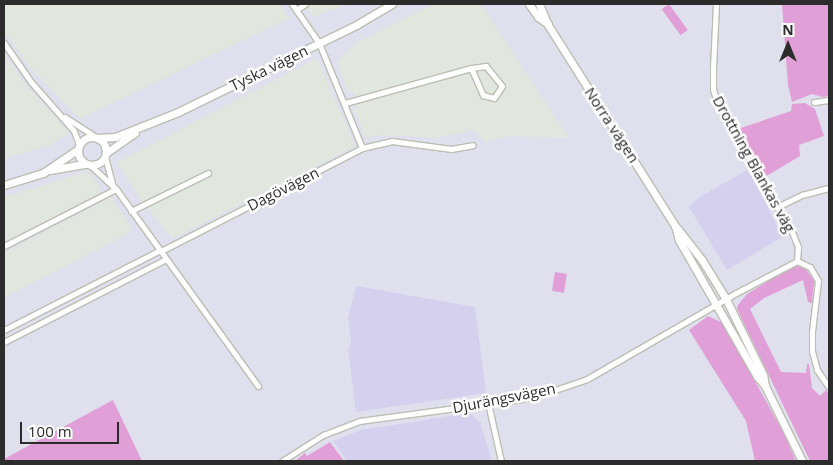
<!DOCTYPE html>
<html>
<head>
<meta charset="utf-8">
<style>
  body { margin:0 }
  #map { position:relative; width:833px; height:465px; overflow:hidden; background:#e0dfed; font-family:"Open Sans",sans-serif }
  div>[style] { position:absolute }
  .industrial>* { inset:0; background:#e1e6df }
  .education>* { inset:0; background:#d5d0ed }
  .green>* { inset:0; background:#e09fd6; transform-origin:0 0 }
  .roads { filter:drop-shadow(1px 0 #bbbeb2) drop-shadow(-1px 0 #bbbeb2) drop-shadow(0 1px #bbbeb2) drop-shadow(0 -1px #bbbeb2) }
  .street>* { height:5px; margin:-2.5px; padding:0 2.5px; transform-origin:2.5px; border-radius:2.5px; background:#fff }
  .secondary>* { height:7px; margin:-3.5px; padding:0 3.5px; transform-origin:3.5px; border-radius:3.5px; background:#fff }
  .secondary>.ring { margin:-3.5px; padding:0; box-sizing:content-box; background:none; border:7px solid #fff; border-radius:50% }
  span { translate:-50% -50%; white-space:nowrap; text-align:center; line-height:1.15; -webkit-text-stroke:5px #fff; paint-order:stroke }
  .street-label { font-size:15px; color:#2c2c2c }
  .frame { position:absolute; inset:0; border:5px solid #2c2c2c; pointer-events:none }
  .north { position:absolute; left:763px; top:20px; width:50px; height:50px; -webkit-text-stroke:4px #fff; paint-order:stroke; rotate:0deg; font-size:14px; font-weight:700; line-height:20px; text-align:center; color:#2c2c2c }
  .north::after { content:''; display:block; margin:auto; width:18px; height:22px; background:#2c2c2c; clip-path:polygon(50% 0,100% 100%,50% 72%,0 100%) }
  .scale { position:absolute; left:20px; top:422px; width:99px; height:22px; box-sizing:border-box; border:2px solid #2c2c2c; border-top:0; padding-left:6px; font-size:15px; line-height:18px; white-space:nowrap; color:#2c2c2c; -webkit-text-stroke:4px #fff; paint-order:stroke }
</style>
</head>
<body>
<div id="map">
  <div class="industrial">
    <i style="clip-path:polygon(4px 4px,280px 4px,290px 18px,80px 119px,30px 68px,4px 31px)"></i>
    <i style="clip-path:polygon(304px 4px,348px 4px,313px 17px)"></i>
    <i style="clip-path:polygon(434px 4px,481px 4px,569px 138px,510px 136px,485px 142px,475px 130px,435px 138px,389px 135px,365px 137px,354px 110px,357px 105px,356px 95px,347px 90px,337px 62px,357px 42px)"></i>
    <i style="clip-path:polygon(4px 54px,22px 80px,69px 133px,51px 145px,4px 159px)"></i>
    <i style="clip-path:polygon(317px 58px,355px 146px,172px 239px,141px 200px,117px 162px)"></i>
    <i style="clip-path:polygon(88px 171px,102px 189px,97px 195px,4px 242px,4px 197px)"></i>
    <i style="clip-path:polygon(112px 197px,132px 229px,126px 235px,4px 298px,4px 253px)"></i>
  </div>
  <div class="education">
    <i style="clip-path:polygon(747px 170px,758px 186px,782px 237px,727px 270px,689px 207px,698px 198px)"></i>
    <i style="clip-path:polygon(356px 286px,475px 307px,486px 393px,356px 412px,348px 350px,351px 342px,348px 318px)"></i>
    <i style="clip-path:polygon(470px 413px,480px 422px,492px 461px,347px 461px,333px 441px,361px 430px)"></i>
  </div>
  <div class="green">
    <i style="left:669px;top:4px;width:32px;height:9px;rotate:54deg"></i>
    <i style="clip-path:polygon(782px 4px,829px 4px,829px 96px,822px 97px,812px 94px,792px 102px,788px 85px)"></i>
    <i style="clip-path:polygon(805px 103px,815px 109px,824px 136px,799px 145px,800px 156px,765px 177px,738px 129px,791px 111px,792px 104px)"></i>
    <i style="clip-path:polygon(795px 265px,806px 269px,814px 281px,812px 303px,808px 302px,803px 280px,764px 298px,750px 309px,781px 372px,806px 373px,807px 364px,809px 364px,812px 388px,820px 396px,826px 390px,829px 394px,829px 461px,810px 461px,737px 309px,738px 305px,747px 294px)"></i>
    <i style="left:555px;top:272px;width:12px;height:19px;rotate:9deg"></i>
    <i style="clip-path:polygon(708px 316px,723px 323px,783px 432px,796px 461px,755px 461px,746px 421px,689px 330px)"></i>
    <i style="clip-path:polygon(113px 400px,142px 461px,4px 461px,4px 459px)"></i>
    <i style="clip-path:polygon(330px 442px,344px 461px,295px 461px,305px 453px,307px 456px)"></i>
  </div>
  <div class="roads">
    <div class="street">
      <i style="left:292px;top:4px;width:47px;rotate:55.3deg"></i>
      <i style="left:319px;top:43px;width:113px;rotate:67.7deg"></i>
      <i style="left:716px;top:4px;width:64px;rotate:92.7deg"></i>
      <i style="left:713px;top:68px;width:21px;rotate:90deg"></i>
      <i style="left:713px;top:89px;width:15px;rotate:74deg"></i>
      <i style="left:717px;top:103px;width:149px;rotate:59.8deg"></i>
      <i style="left:792px;top:232px;width:16px;rotate:68deg"></i>
      <i style="left:798px;top:247px;width:14px;rotate:94deg"></i>
      <i style="left:296px;top:10px;width:11px;rotate:-34deg"></i>
      <i style="left:4px;top:43px;width:47px;rotate:55.3deg"></i>
      <i style="left:31px;top:82px;width:65px;rotate:48.7deg"></i>
      <i style="left:74px;top:131px;width:15px;rotate:70deg"></i>
      <i style="left:814px;top:102px;width:15px;rotate:-8deg"></i>
      <i style="left:345px;top:103px;width:131px;rotate:-15.5deg"></i>
      <i style="left:471px;top:68px;width:30px;rotate:66deg"></i>
      <i style="left:483px;top:95px;width:11px;rotate:15deg"></i>
      <i style="left:494px;top:98px;width:14px;rotate:-56deg"></i>
      <i style="left:502px;top:86px;width:26px;rotate:-129deg"></i>
      <i style="left:486px;top:66px;width:15px;rotate:172deg"></i>
      <i style="left:65px;top:117px;width:35px;rotate:33deg"></i>
      <i style="left:105px;top:157px;width:30px;rotate:75deg"></i>
      <i style="left:90px;top:165px;width:35px;rotate:43deg"></i>
      <i style="left:116px;top:189px;width:243px;rotate:54.2deg"></i>
      <i style="left:777px;top:207px;width:28px;rotate:-26deg"></i>
      <i style="left:802px;top:195px;width:28px;rotate:-15deg"></i>
      <i style="left:131px;top:211px;width:86px;rotate:-26.3deg"></i>
      <i style="left:4px;top:246px;width:126px;rotate:-27deg"></i>
      <i style="left:161px;top:251px;width:226px;rotate:-27.1deg"></i>
      <i style="left:362px;top:148px;width:31px;rotate:-13deg"></i>
      <i style="left:392px;top:141px;width:60px;rotate:7.7deg"></i>
      <i style="left:451px;top:149px;width:22px;rotate:-10deg"></i>
      <i style="left:797px;top:261px;width:14px;rotate:25deg"></i>
      <i style="left:810px;top:267px;width:16px;rotate:60deg"></i>
      <i style="left:818px;top:281px;width:50px;rotate:96.8deg"></i>
      <i style="left:812px;top:331px;width:20px;rotate:90deg"></i>
      <i style="left:812px;top:351px;width:20px;rotate:75deg"></i>
      <i style="left:817px;top:370px;width:21px;rotate:55deg"></i>
      <i style="left:4px;top:330px;width:175px;rotate:-27.1deg"></i>
      <i style="left:4px;top:342px;width:182px;rotate:-27.1deg"></i>
      <i style="left:488px;top:403px;width:59px;rotate:77.4deg"></i>
      <i style="left:282px;top:461px;width:49px;rotate:-32.4deg"></i>
      <i style="left:323px;top:435px;width:39px;rotate:-21deg"></i>
      <i style="left:359px;top:421px;width:163px;rotate:-7.7deg"></i>
      <i style="left:521px;top:399px;width:29px;rotate:-14deg"></i>
      <i style="left:549px;top:392px;width:40px;rotate:-18.9deg"></i>
      <i style="left:587px;top:379px;width:172px;rotate:-30deg"></i>
      <i style="left:736px;top:293px;width:69px;rotate:-27.7deg"></i>
    </div>
    <div class="secondary">
      <i style="left:529px;top:4px;width:16px;rotate:55deg"></i>
      <i style="left:538px;top:17px;width:12px;rotate:35deg"></i>
      <i style="left:539px;top:4px;width:23px;rotate:67deg"></i>
      <i style="left:548px;top:25px;width:238px;rotate:57.7deg"></i>
      <i style="left:675px;top:226px;width:15px;rotate:74deg"></i>
      <i style="left:679px;top:240px;width:157px;rotate:60.2deg"></i>
      <i style="left:757px;top:376px;width:13px;rotate:51deg"></i>
      <i style="left:765px;top:386px;width:84px;rotate:63.7deg"></i>
      <i class="ring" style="left:78px;top:137px;width:21px;height:21px"></i>
      <i style="left:98px;top:138px;width:17px;rotate:-3deg"></i>
      <i style="left:115px;top:137px;width:68px;rotate:-21.6deg"></i>
      <i style="left:178px;top:112px;width:198px;rotate:-26deg"></i>
      <i style="left:356px;top:25px;width:42px;rotate:-30.3deg"></i>
      <i style="left:106px;top:153px;width:35px;rotate:-35deg"></i>
      <i style="left:50px;top:170px;width:36px;rotate:-10deg"></i>
      <i style="left:4px;top:185px;width:41px;rotate:-17.1deg"></i>
      <i style="left:43px;top:173px;width:42px;rotate:-34.4deg"></i>
      <i style="left:677px;top:228px;width:41px;rotate:52deg"></i>
      <i style="left:702px;top:260px;width:46px;rotate:58.4deg"></i>
      <i style="left:726px;top:299px;width:85px;rotate:64deg"></i>
      <i style="left:763px;top:375px;width:10px;rotate:79deg"></i>
    </div>
  </div>
  <div class="street-label">
    <span style="left:269px;top:68px;rotate:-26deg">Tyska vägen</span>
    <span style="left:612px;top:125px;rotate:57deg">Norra vägen</span>
    <span style="left:754px;top:164px;rotate:61deg">Drottning Blankas väg</span>
    <span style="left:283px;top:189px;rotate:-27deg">Dagövägen</span>
    <span style="left:504px;top:398px;rotate:-11deg">Djurängsvägen</span>
  </div>
  <div class="frame"></div>
  <div class="north">N</div>
  <div class="scale">100 m</div>
</div>
</body>
</html>
